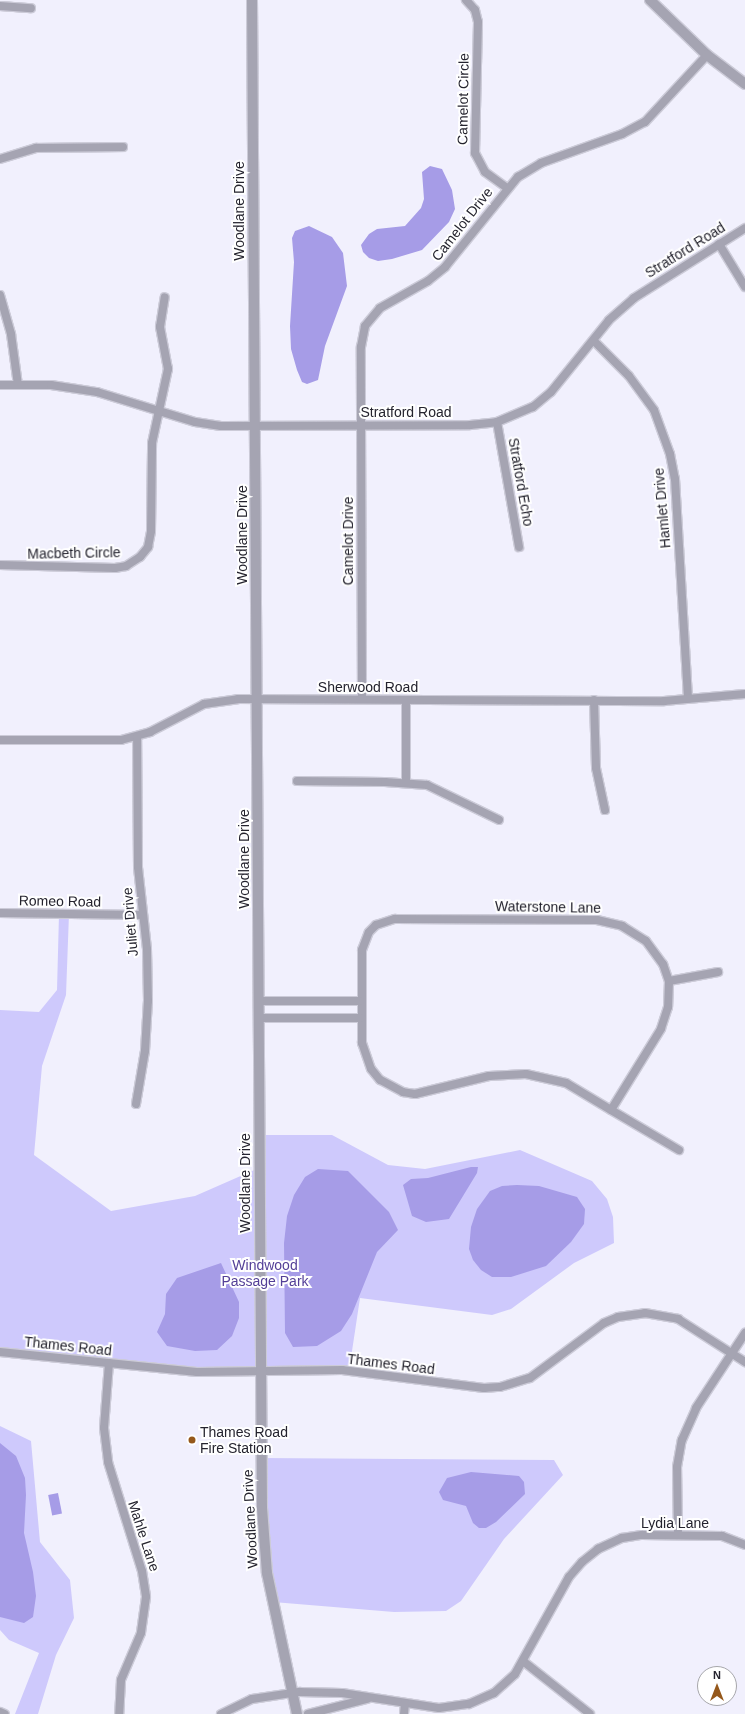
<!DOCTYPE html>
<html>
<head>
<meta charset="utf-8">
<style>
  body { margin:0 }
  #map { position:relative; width:745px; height:1714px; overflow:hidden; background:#f1f0fd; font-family:Arial,sans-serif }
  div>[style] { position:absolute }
  .green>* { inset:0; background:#cec9fc }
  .water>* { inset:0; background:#a69ce7; transform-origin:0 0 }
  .roads { filter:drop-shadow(1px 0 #cccbd8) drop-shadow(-1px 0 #cccbd8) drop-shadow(0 1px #cccbd8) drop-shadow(0 -1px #cccbd8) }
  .minor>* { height:8px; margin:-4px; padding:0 4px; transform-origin:4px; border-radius:4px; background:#a5a4b2 }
  .tertiary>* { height:10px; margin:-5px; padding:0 5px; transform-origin:5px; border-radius:5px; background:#a5a4b2 }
  .dots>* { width:11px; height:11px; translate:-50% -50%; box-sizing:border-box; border:2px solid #fff; border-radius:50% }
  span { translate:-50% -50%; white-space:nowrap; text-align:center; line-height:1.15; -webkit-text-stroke:4px #fff; paint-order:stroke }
  .street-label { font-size:14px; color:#24232e }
  .park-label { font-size:14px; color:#533f97 }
  .poi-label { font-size:14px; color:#24232e }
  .left { translate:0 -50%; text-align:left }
  .north { position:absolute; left:697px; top:1666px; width:40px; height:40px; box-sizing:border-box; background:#fff; border:1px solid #a7a7ab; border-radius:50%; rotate:0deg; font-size:11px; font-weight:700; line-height:16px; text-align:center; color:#24232e }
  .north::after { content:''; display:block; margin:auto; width:14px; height:18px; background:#95581b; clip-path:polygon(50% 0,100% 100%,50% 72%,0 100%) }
</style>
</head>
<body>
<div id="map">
  <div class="green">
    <i style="clip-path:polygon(59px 914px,69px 914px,66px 995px,42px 1066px,34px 1155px,111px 1211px,195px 1196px,259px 1168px,259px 1135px,332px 1135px,388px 1165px,425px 1169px,520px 1150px,592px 1181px,607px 1199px,613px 1217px,614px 1243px,574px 1263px,511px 1309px,492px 1315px,360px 1298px,349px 1371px,197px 1372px,0 1352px,0 1010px,39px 1012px,57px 990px)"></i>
    <i style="clip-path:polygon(0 1426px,31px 1441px,40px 1542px,70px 1580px,74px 1618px,56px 1655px,38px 1714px,15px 1714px,39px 1653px,9px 1640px,0 1630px)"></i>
    <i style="clip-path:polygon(261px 1458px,554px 1460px,563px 1475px,504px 1539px,461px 1601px,446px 1611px,394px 1612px,273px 1602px)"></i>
  </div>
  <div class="water">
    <i style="clip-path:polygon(430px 166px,442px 169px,452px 190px,455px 209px,449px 222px,422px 250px,392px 259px,378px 261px,369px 258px,363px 252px,361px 245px,369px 234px,377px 229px,405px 226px,421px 208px,424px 199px,422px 172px)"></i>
    <i style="clip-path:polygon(309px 226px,332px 237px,343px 253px,347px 286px,325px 346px,318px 380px,307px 384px,302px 382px,297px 370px,291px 349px,290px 326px,294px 262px,292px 238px,295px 231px)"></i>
    <i style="clip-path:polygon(471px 1167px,478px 1167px,477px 1173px,449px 1219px,426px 1222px,412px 1216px,403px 1185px,411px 1179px,428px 1178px)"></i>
    <i style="clip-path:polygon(318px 1169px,348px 1171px,389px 1212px,398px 1230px,377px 1252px,352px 1314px,341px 1331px,317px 1346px,293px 1347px,285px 1333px,284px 1243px,287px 1216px,294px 1195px,305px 1177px)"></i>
    <i style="clip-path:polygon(517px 1185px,539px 1186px,577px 1197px,585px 1209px,584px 1224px,571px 1242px,546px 1266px,511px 1277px,492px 1277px,481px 1270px,473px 1260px,469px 1249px,471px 1227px,477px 1209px,490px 1191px,502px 1186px)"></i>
    <i style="clip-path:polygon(221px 1263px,239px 1302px,239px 1318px,232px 1336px,217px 1350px,195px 1351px,167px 1346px,157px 1332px,165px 1314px,166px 1294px,177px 1278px)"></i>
    <i style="clip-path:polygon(0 1443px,16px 1456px,25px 1478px,26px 1495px,24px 1533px,33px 1572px,36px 1596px,33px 1617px,24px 1623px,0 1617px)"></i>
    <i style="clip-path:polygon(471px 1472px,519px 1476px,524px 1482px,525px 1494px,496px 1522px,486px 1528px,479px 1528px,473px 1523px,466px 1506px,443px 1500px,439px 1492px,447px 1478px)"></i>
    <i style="left:58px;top:1493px;width:21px;height:10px;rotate:79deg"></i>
  </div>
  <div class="roads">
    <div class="minor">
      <i style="left:466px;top:0;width:13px;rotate:48deg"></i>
      <i style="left:475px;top:10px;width:12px;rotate:76deg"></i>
      <i style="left:478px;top:22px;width:131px;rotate:91.3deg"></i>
      <i style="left:475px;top:153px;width:21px;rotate:62deg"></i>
      <i style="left:485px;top:172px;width:27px;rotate:36deg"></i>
      <i style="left:0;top:6px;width:31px;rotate:4deg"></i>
      <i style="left:0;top:159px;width:38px;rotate:-17deg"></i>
      <i style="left:36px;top:148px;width:87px;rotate:-0.7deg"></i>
      <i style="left:719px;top:244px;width:50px;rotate:58.8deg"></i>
      <i style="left:0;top:295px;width:41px;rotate:74.2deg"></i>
      <i style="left:11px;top:334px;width:51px;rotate:82.2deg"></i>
      <i style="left:594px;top:341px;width:49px;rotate:45deg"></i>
      <i style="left:629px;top:376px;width:42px;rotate:53.7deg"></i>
      <i style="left:654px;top:410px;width:47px;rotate:70deg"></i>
      <i style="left:670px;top:454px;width:25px;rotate:79deg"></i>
      <i style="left:675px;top:479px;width:220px;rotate:86.6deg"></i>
      <i style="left:0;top:385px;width:51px"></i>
      <i style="left:51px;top:385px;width:47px;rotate:8.7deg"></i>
      <i style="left:97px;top:392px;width:102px;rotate:17deg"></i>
      <i style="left:195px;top:422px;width:26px;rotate:9deg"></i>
      <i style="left:221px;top:426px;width:249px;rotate:-0.2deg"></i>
      <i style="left:470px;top:425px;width:27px;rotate:-6deg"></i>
      <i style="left:497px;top:422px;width:39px;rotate:-23deg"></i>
      <i style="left:533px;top:407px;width:23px;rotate:-40deg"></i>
      <i style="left:551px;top:392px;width:92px;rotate:-51.1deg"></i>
      <i style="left:609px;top:320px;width:33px;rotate:-41deg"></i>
      <i style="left:634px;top:298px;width:131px;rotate:-32.2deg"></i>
      <i style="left:497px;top:422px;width:127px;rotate:80deg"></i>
      <i style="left:0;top:565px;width:115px;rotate:1.5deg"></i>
      <i style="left:115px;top:568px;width:11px;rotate:-10deg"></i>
      <i style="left:126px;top:566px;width:17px;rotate:-33deg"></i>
      <i style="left:140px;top:557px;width:13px;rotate:-51deg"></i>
      <i style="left:148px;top:547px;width:16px;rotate:-79deg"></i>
      <i style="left:151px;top:531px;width:88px;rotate:-89.3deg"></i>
      <i style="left:152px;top:443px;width:76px;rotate:-77.8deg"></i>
      <i style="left:168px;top:369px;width:43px;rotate:-100.8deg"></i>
      <i style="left:160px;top:327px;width:30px;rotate:-81deg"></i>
      <i style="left:362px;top:699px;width:352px;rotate:-90.2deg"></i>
      <i style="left:361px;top:347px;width:21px;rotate:-79deg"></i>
      <i style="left:365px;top:326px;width:23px;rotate:-50deg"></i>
      <i style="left:380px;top:308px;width:55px;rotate:-29.4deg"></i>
      <i style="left:428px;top:281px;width:22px;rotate:-39deg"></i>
      <i style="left:445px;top:267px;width:116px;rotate:-51deg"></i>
      <i style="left:518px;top:177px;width:27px;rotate:-31deg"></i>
      <i style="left:541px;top:163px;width:86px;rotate:-19.7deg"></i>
      <i style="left:622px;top:134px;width:26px;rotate:-28deg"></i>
      <i style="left:645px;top:122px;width:91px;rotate:-47.2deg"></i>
      <i style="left:594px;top:700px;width:68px;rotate:88.3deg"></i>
      <i style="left:596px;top:768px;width:43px;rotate:77.9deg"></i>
      <i style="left:0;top:740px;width:121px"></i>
      <i style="left:121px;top:740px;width:30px;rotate:-15deg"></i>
      <i style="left:150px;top:732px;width:61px;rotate:-27.4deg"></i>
      <i style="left:204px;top:704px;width:34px;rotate:-8deg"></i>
      <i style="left:238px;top:699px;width:426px;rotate:0.3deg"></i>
      <i style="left:664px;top:701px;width:81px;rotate:-4.9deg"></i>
      <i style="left:297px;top:781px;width:88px;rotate:0.7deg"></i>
      <i style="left:385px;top:782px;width:42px;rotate:4.1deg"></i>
      <i style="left:427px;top:785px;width:80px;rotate:25.9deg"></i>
      <i style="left:406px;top:783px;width:83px;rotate:-90deg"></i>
      <i style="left:0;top:913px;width:143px;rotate:0.8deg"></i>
      <i style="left:395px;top:919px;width:202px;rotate:0.3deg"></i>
      <i style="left:597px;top:920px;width:26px;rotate:13deg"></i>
      <i style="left:622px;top:926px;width:28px;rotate:32deg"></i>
      <i style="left:646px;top:941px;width:29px;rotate:54deg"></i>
      <i style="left:663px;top:964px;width:18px;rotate:71deg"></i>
      <i style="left:669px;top:981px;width:26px;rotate:92deg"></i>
      <i style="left:668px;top:1007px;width:23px;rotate:108deg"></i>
      <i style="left:661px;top:1029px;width:95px;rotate:121.7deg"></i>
      <i style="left:611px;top:1110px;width:52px;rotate:-149deg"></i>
      <i style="left:566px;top:1083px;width:41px;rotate:-167.3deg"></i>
      <i style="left:526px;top:1074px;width:37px;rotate:177deg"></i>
      <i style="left:489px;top:1076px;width:76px;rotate:166.3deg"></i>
      <i style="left:415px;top:1094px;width:12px;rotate:-171deg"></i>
      <i style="left:403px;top:1092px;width:26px;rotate:-152deg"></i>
      <i style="left:380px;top:1080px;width:14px;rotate:-129deg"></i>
      <i style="left:371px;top:1069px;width:28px;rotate:-109deg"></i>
      <i style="left:362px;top:1043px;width:93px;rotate:-90deg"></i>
      <i style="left:362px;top:950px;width:19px;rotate:-69deg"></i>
      <i style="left:369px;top:932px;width:10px;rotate:-45deg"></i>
      <i style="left:376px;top:925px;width:20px;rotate:-18deg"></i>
      <i style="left:669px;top:981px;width:50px;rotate:-10.4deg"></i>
      <i style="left:258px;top:1001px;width:102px"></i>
      <i style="left:258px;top:1018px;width:103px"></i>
      <i style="left:136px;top:1104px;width:54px;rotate:-80.4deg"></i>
      <i style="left:145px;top:1051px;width:50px;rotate:-86.6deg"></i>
      <i style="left:148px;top:1001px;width:52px;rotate:-91.1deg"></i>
      <i style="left:147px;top:949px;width:82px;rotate:-96.3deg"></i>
      <i style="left:138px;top:867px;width:130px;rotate:-90.4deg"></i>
      <i style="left:611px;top:1110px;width:79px;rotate:30.5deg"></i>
      <i style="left:0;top:1352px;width:198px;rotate:5.8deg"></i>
      <i style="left:197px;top:1372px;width:145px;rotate:-0.8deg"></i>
      <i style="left:342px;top:1370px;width:143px;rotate:7.2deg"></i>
      <i style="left:484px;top:1388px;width:16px;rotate:-4deg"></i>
      <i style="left:500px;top:1387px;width:31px;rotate:-17deg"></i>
      <i style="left:530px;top:1378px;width:92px;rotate:-36.6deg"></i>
      <i style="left:604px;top:1323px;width:15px;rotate:-23deg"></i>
      <i style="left:618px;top:1317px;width:27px;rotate:-8deg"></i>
      <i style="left:645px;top:1313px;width:34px;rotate:10deg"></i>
      <i style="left:678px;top:1319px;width:80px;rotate:32.7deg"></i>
      <i style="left:109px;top:1363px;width:65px;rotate:94.4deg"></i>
      <i style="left:104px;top:1428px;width:34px;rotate:83deg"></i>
      <i style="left:108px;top:1462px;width:114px;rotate:72.7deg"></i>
      <i style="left:142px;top:1571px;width:26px;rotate:81deg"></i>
      <i style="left:146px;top:1597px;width:36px;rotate:98deg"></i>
      <i style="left:141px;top:1633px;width:51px;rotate:113.1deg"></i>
      <i style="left:121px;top:1680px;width:34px;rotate:93deg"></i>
      <i style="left:678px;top:1535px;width:68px;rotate:-90.8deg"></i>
      <i style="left:677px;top:1467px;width:27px;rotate:-80deg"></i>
      <i style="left:682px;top:1440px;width:35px;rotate:-66deg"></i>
      <i style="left:696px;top:1408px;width:90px;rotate:-56.8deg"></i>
      <i style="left:523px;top:1661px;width:85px;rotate:38.3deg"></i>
      <i style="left:0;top:1712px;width:5px;rotate:22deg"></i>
      <i style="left:221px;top:1714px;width:34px;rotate:-26deg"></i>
      <i style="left:252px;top:1699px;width:48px;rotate:-8.5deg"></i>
      <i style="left:299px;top:1692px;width:43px;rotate:1.3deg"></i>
      <i style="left:342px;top:1693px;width:98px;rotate:8.8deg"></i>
      <i style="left:439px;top:1708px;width:30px;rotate:-8deg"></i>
      <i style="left:469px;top:1704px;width:27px;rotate:-24deg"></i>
      <i style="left:494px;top:1693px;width:28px;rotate:-42deg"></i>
      <i style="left:515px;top:1674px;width:111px;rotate:-60.9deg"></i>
      <i style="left:569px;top:1577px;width:20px;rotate:-49deg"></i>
      <i style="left:582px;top:1562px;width:21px;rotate:-39deg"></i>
      <i style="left:598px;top:1549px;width:26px;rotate:-25deg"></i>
      <i style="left:622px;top:1538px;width:20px;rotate:-9deg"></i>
      <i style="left:642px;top:1535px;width:80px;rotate:0.7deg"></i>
      <i style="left:722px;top:1536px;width:25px;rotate:21deg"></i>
      <i style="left:308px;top:1714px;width:61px;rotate:-14.3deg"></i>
      <i style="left:404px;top:1714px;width:11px;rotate:-85deg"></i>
    </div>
    <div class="tertiary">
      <i style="left:252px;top:0;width:1508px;rotate:89.62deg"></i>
      <i style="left:262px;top:1508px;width:65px;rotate:85.6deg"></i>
      <i style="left:267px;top:1573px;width:144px;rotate:78deg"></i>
      <i style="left:650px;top:0;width:79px;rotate:44deg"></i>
      <i style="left:707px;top:55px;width:48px;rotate:37.3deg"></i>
    </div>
  </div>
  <div class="dots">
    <i style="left:192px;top:1440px;background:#95581b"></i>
  </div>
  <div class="street-label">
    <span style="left:463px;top:99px;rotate:-89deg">Camelot Circle</span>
    <span style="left:239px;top:211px;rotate:-90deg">Woodlane Drive</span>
    <span style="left:462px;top:224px;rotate:-52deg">Camelot Drive</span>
    <span style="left:685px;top:250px;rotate:-32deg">Stratford Road</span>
    <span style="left:406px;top:412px">Stratford Road</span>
    <span style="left:521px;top:482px;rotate:80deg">Stratford Echo</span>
    <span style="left:662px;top:508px;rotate:-95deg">Hamlet Drive</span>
    <span style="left:242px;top:535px;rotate:-90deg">Woodlane Drive</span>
    <span style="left:348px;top:541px;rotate:-90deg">Camelot Drive</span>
    <span style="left:74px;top:553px;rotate:-1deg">Macbeth Circle</span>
    <span style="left:368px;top:687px">Sherwood Road</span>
    <span style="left:244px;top:859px;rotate:-90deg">Woodlane Drive</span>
    <span style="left:60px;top:901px;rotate:1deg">Romeo Road</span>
    <span style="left:548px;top:907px;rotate:1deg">Waterstone Lane</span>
    <span style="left:130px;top:922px;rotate:-95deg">Juliet Drive</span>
    <span style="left:245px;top:1183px;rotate:-90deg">Woodlane Drive</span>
    <span style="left:68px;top:1346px;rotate:6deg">Thames Road</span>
    <span style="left:391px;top:1364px;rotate:7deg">Thames Road</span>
    <span style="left:250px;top:1519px;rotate:-93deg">Woodlane Drive</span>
    <span style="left:675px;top:1523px">Lydia Lane</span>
    <span style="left:144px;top:1536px;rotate:72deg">Mahle Lane</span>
  </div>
  <div class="park-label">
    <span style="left:265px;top:1273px">Windwood<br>Passage Park</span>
  </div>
  <div class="poi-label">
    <span class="left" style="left:200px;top:1440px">Thames Road<br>Fire Station</span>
  </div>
  <div class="north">N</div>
</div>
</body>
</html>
